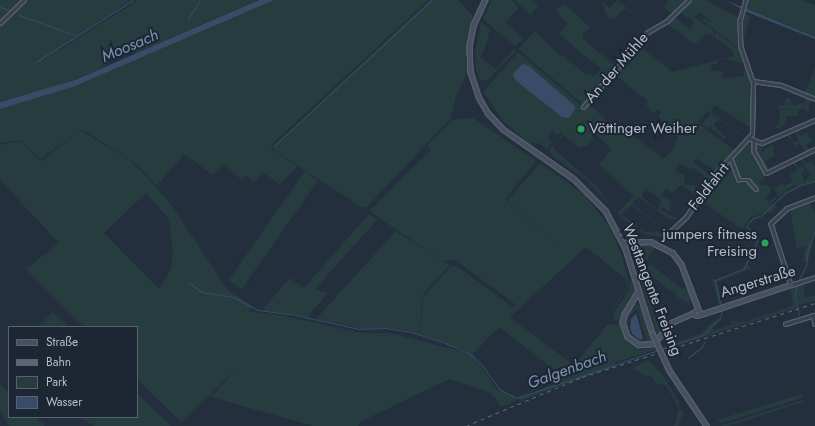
<!DOCTYPE html>
<html>
<head>
<meta charset="utf-8">
<style>
  body { margin:0 }
  #map { position:relative; width:815px; height:426px; overflow:hidden; background:#242f3e; font-family:Jost,sans-serif }
  div>[style] { position:absolute }
  .green>* { inset:0; background:#263c3f; transform-origin:0 0 }
  .water>* { inset:0; background:#394c67 }
  .stream>* { height:1px; margin:-0.5px; padding:0 0.5px; transform-origin:0.5px; border-radius:0.5px; background:#394c67 }
  .roads { filter:drop-shadow(1px 0 #565f6c) drop-shadow(-1px 0 #565f6c) drop-shadow(0 1px #565f6c) drop-shadow(0 -1px #565f6c) }
  .street>* { height:2.5px; margin:-1.25px; padding:0 1.25px; transform-origin:1.25px; border-radius:1.25px; background:#38414e }
  .secondary>* { height:3.5px; margin:-1.75px; padding:0 1.75px; transform-origin:1.75px; border-radius:1.75px; background:#465061 }
  .secondary>.ring { margin:-1.75px; padding:0; box-sizing:content-box; background:none; border:3.5px solid #465061; border-radius:50% }
  .rail>* { height:1px; margin-top:-0.5px; transform-origin:0; background:repeating-linear-gradient(90deg,#5a6575 0 4px,transparent 0 8px) }
  .bridges { filter:drop-shadow(1px 0 #565f6c) drop-shadow(-1px 0 #565f6c) drop-shadow(0 1px #565f6c) drop-shadow(0 -1px #565f6c) }
  .secondary-bridge>* { height:3.5px; margin:-1.75px; padding:0 1.75px; transform-origin:1.75px; border-radius:1.75px; background:#465061 }
  .dots>* { width:11px; height:11px; translate:-50% -50%; box-sizing:border-box; border:2px solid #1d2633; border-radius:50% }
  span { translate:-50% -50%; white-space:nowrap; text-align:center; line-height:1.15; -webkit-text-stroke:4px #1d2633; paint-order:stroke }
  .street-label { font-size:15px; color:#b4bcc9 }
  .poi-label { font-size:15px; color:#b4bcc9 }
  .left { translate:0 -50%; text-align:left }
  .right { translate:-100% -50%; text-align:right }
  .water-label { font-size:16px; color:#7c92b1; font-style:italic }
  .legend { position:absolute; left:8px; top:326px; width:130px; height:92px; box-sizing:border-box; background:#1d2633; border:1px solid #59626f; margin:0; padding:5px 7px; list-style:none; font-size:12px; color:#b4bcc9 }
  .legend li { display:flex; align-items:center; gap:8px; height:20px }
  .legend b { width:20px; border:1px solid #59626f }
</style>
</head>
<body>
<div id="map">
  <div class="green">
    <i style="clip-path:polygon(0 0,20px 0,0 20px)"></i>
    <i style="clip-path:polygon(26px 0,131px 0,34px 66px,138px 0,257px 0,135px 54px,132px 51px,125px 52px,98px 70px,55px 87px,0 101px,0 26px)"></i>
    <i style="clip-path:polygon(evenodd,274px 0,428px 0,271px 145px,273px 150px,297px 166px,280px 185px,263px 172px,254px 182px,246px 175px,242px 180px,224px 165px,213px 175px,184px 154px,157px 186px,139px 167px,129px 159px,85px 131px,78px 132px,83px 132px,128px 159px,147px 177px,172px 206px,227px 289px,251px 306px,249px 311px,285px 316px,361px 333px,390px 333px,468px 353px,474px 357px,464px 350px,409px 331px,385px 328px,365px 329px,316px 319px,396px 231px,449px 265px,422px 296px,420px 334px,423px 297px,451px 266px,458px 267px,514px 308px,516px 305px,458px 262px,454px 259px,443px 261px,369px 211px,431px 150px,427px 146px,452px 120px,473px 118px,535px 160px,534px 164px,506px 198px,506px 201px,571px 259px,507px 201px,540px 163px,585px 195px,609px 226px,622px 256px,629px 283px,627px 290px,562px 377px,518px 398px,499px 389px,484px 366px,476px 359px,497px 390px,516px 398px,515px 401px,500px 407px,494px 396px,486px 391px,449px 379px,362px 421px,358px 426px,313px 426px,211px 397px,240px 365px,182px 423px,137px 379px,137px 327px,84px 327px,26px 269px,59px 243px,0 180px,0 145px,21px 141px,38px 160px,42px 161px,77px 132px,40px 160px,21px 140px,0 143px,0 109px,73px 87px,274px 0,146px 193px,169px 219px,173px 255px,171px 269px,159px 289px,104px 233px,146px 193px,274px 0,586px 247px,626px 279px,627px 288px,572px 364px,510px 317px,586px 247px,274px 0,499px 327px,562px 376px,517px 397px,504px 393px,473px 354px,499px 327px)"></i>
    <i style="clip-path:polygon(430px 0,458px 0,473px 16px,467px 44px,467px 72px,456px 96px,450px 119px,367px 207px,363px 208px,274px 150px,273px 146px)"></i>
    <i style="clip-path:polygon(492px 0,512px 0,519px 8px,505px 22px,524px 39px,515px 46px,483px 19px)"></i>
    <i style="clip-path:polygon(515px 0,533px 0,539px 5px,530px 15px)"></i>
    <i style="clip-path:polygon(579px 0,571px 10px,590px 27px,583px 34px,583px 39px,615px 66px,637px 43px,648px 28px,625px 8px,615px 18px,608px 19px,601px 0,609px 8px,618px 0,649px 28px,649px 30px,584px 105px,518px 49px,535px 31px,560px 56px,564px 56px,586px 75px,588px 73px,594px 77px,601px 69px,559px 34px,567px 24px,559px 15px,557px 9px,565px 4px,570px 9px)"></i>
    <i style="clip-path:polygon(668px 0,687px 0,673px 14px,664px 7px)"></i>
    <i style="clip-path:polygon(evenodd,690px 0,706px 0,739px 18px,740px 49px,699px 18px,699px 15px,703px 20px,705px 18px,716px 25px,700px 12px,696px 17px,688px 13px,712px 29px,715px 37px,716px 32px,740px 50px,743px 63px,727px 59px,718px 60px,717px 64px,711px 64px,711px 68px,714px 71px,723px 71px,723px 79px,744px 76px,744px 66px,749px 72px,751px 133px,747px 139px,708px 111px,698px 121px,699px 124px,736px 151px,716px 172px,696px 158px,693px 162px,712px 176px,709px 180px,692px 167px,690px 169px,680px 164px,675px 171px,685px 176px,684px 183px,687px 185px,694px 185px,698px 194px,695px 195px,681px 185px,672px 193px,667px 189px,664px 191px,662px 195px,672px 202px,669px 206px,671px 208px,669px 212px,661px 206px,661px 210px,678px 219px,671px 220px,677px 224px,661px 237px,644px 234px,623px 218px,586px 180px,552px 156px,550px 149px,562px 134px,561px 132px,557px 135px,553px 131px,548px 138px,552px 142px,547px 149px,539px 143px,529px 143px,504px 122px,483px 92px,518px 52px,583px 107px,651px 30px,673px 16px,690px 29px,694px 22px,679px 11px,690px 0,666px 23px,695px 44px,706px 34px,710px 34px,733px 51px,733px 56px,672px 72px,640px 46px,651px 31px,666px 23px,690px 0,614px 74px,648px 101px,646px 105px,654px 113px,658px 109px,661px 113px,658px 117px,678px 137px,672px 151px,663px 159px,628px 131px,633px 122px,620px 135px,589px 103px,614px 74px,690px 0,715px 105px,751px 128px,747px 138px,711px 112px,715px 105px,690px 0,563px 135px,579px 148px,588px 145px,597px 135px,611px 149px,599px 165px,634px 196px,617px 213px,596px 186px,554px 149px,553px 146px,563px 135px,690px 0,645px 188px,661px 200px,658px 210px,642px 197px,645px 188px,690px 0,638px 197px,676px 224px,669px 231px,632px 204px,638px 197px,690px 0,631px 205px,664px 228px,665px 233px,646px 232px,621px 214px,631px 205px)"></i>
    <i style="clip-path:polygon(747px 0,801px 0,815px 5px,815px 37px,744px 8px)"></i>
    <i style="clip-path:polygon(743px 13px,751px 16px,742px 44px,748px 66px,756px 79px,787px 85px,805px 93px,815px 66px,815px 97px,782px 84px,758px 81px,753px 78px,743px 55px,741px 28px)"></i>
    <i style="clip-path:polygon(evenodd,481px 22px,516px 51px,489px 79px,480px 81px,476px 71px,475px 53px,481px 22px,490px 30px,514px 49px,496px 69px,480px 58px,485px 48px,490px 30px)"></i>
    <i style="clip-path:polygon(804px 97px,812px 100px,809px 104px,809px 114px,805px 109px,798px 110px,798px 116px,786px 116px,785px 125px,781px 126px,781px 129px,776px 128px,775px 125px,780px 124px,779px 110px,796px 109px,778px 109px,778px 102px,780px 106px,785px 105px,785px 99px,790px 98px,793px 105px,798px 105px,798px 99px,799px 104px,804px 103px,805px 107px)"></i>
    <i style="clip-path:polygon(711px 114px,719px 120px,713px 124px,726px 138px,724px 139px,712px 130px,711px 125px,709px 129px,702px 124px)"></i>
    <i style="clip-path:polygon(797px 130px,800px 136px,807px 132px,815px 147px,811px 141px,806px 144px,809px 149px,805px 152px,800px 143px,794px 149px,794px 143px,786px 134px,789px 133px,793px 141px,799px 142px,795px 131px)"></i>
    <i style="clip-path:polygon(749px 140px,762px 144px,761px 153px,772px 144px,774px 148px,774px 156px,765px 161px,769px 169px,765px 170px,765px 174px,760px 176px,764px 175px,764px 178px,759px 182px,762px 186px,767px 184px,771px 188px,770px 193px,765px 197px,771px 205px,769px 201px,775px 197px,777px 198px,771px 205px,777px 206px,771px 214px,768px 212px,751px 217px,742px 229px,698px 199px,723px 167px)"></i>
    <i style="clip-path:polygon(805px 155px,803px 159px,805px 164px,810px 162px,810px 158px,815px 166px,815px 181px,797px 186px,795px 184px,778px 197px,776px 195px,778px 193px,771px 186px,777px 187px,782px 183px,785px 188px,785px 185px,793px 182px,790px 174px,797px 170px,792px 162px,795px 161px,798px 167px,802px 166px,805px 171px,802px 173px,804px 182px,810px 175px,800px 158px)"></i>
    <i style="left:305px;top:171px;width:16px;height:133px;rotate:35deg"></i>
    <i style="clip-path:polygon(809px 202px,815px 213px,815px 232px,810px 240px,813px 242px,808px 262px,803px 261px,805px 246px,797px 249px,790px 209px)"></i>
    <i style="clip-path:polygon(369px 214px,377px 220px,315px 289px,328px 293px,307px 317px,262px 310px,290px 278px,304px 288px)"></i>
    <i style="clip-path:polygon(641px 245px,656px 247px,641px 268px,634px 250px)"></i>
    <i style="clip-path:polygon(750px 255px,748px 265px,752px 268px,717px 282px,722px 303px,728px 301px,719px 304px,711px 278px,716px 280px,745px 269px)"></i>
    <i style="clip-path:polygon(650px 264px,681px 288px,688px 289px,691px 302px,687px 303px,675px 295px,676px 290px,674px 293px,644px 271px)"></i>
    <i style="clip-path:polygon(639px 275px,642px 278px,661px 333px,658px 338px)"></i>
    <i style="clip-path:polygon(632px 276px,637px 295px,621px 320px,614px 321px,613px 314px,628px 291px)"></i>
    <i style="clip-path:polygon(804px 283px,804px 298px,815px 295px,815px 301px,798px 305px,796px 287px)"></i>
    <i style="clip-path:polygon(796px 286px,796px 308px,663px 350px,661px 348px,702px 333px,724px 310px,712px 328px,714px 330px,732px 325px,731px 321px,744px 322px,793px 306px,790px 287px)"></i>
    <i style="clip-path:polygon(638px 304px,642px 308px,654px 343px,647px 342px,637px 309px,630px 316px,628px 325px,631px 335px,642px 345px,631px 339px,625px 324px,626px 315px,632px 306px)"></i>
    <i style="clip-path:polygon(53px 312px,69px 327px,38px 327px)"></i>
    <i style="clip-path:polygon(608px 324px,621px 325px,627px 340px,639px 348px,639px 351px,656px 346px,657px 349px,614px 363px,614px 366px,518px 402px,522px 397px,561px 381px)"></i>
    <i style="clip-path:polygon(648px 360px,664px 377px,679px 402px,680px 409px,683px 412px,679px 426px,674px 426px,679px 409px,667px 386px,656px 383px,650px 375px,645px 376px,633px 368px)"></i>
    <i style="clip-path:polygon(0 384px,9px 392px,9px 417px,36px 417px,45px 426px,9px 426px,0 412px)"></i>
    <i style="clip-path:polygon(137px 393px,171px 426px,94px 426px,79px 417px,137px 417px)"></i>
    <i style="clip-path:polygon(802px 394px,802px 398px,722px 423px,717px 420px)"></i>
    <i style="clip-path:polygon(802px 400px,803px 402px,729px 426px,720px 426px)"></i>
  </div>
  <div class="water">
    <i style="clip-path:polygon(259px 0,274px 0,73px 87px,0 109px,0 102px,75px 80px)"></i>
    <i style="clip-path:polygon(725px 0,815px 37px,815px 39px,747px 12px)"></i>
    <i style="clip-path:polygon(523px 64px,529px 66px,576px 107px,569px 118px,562px 117px,515px 80px,513px 74px)"></i>
    <i style="clip-path:polygon(636px 313px,643px 338px,640px 340px,632px 334px,630px 328px,631px 319px)"></i>
  </div>
  <div class="stream">
    <i style="left:0;top:7px;width:9px;rotate:18deg"></i>
    <i style="left:19px;top:15px;width:62px;rotate:19.9deg"></i>
    <i style="left:188px;top:19px;width:22px;rotate:-58deg"></i>
    <i style="left:0;top:21px;width:30px;rotate:-45deg"></i>
    <i style="left:36px;top:62px;width:115px;rotate:-32.6deg"></i>
    <i style="left:273px;top:147px;width:217px;rotate:-42.8deg"></i>
    <i style="left:798px;top:281px;width:17px;rotate:-62deg"></i>
    <i style="left:806px;top:266px;width:18px;rotate:-84deg"></i>
    <i style="left:808px;top:248px;width:18px;rotate:-68deg"></i>
    <i style="left:188px;top:282px;width:17px;rotate:36deg"></i>
    <i style="left:202px;top:292px;width:32px;rotate:9deg"></i>
    <i style="left:234px;top:297px;width:26px;rotate:29deg"></i>
    <i style="left:257px;top:310px;width:34px;rotate:7deg"></i>
    <i style="left:291px;top:314px;width:70px;rotate:12.4deg"></i>
    <i style="left:359px;top:329px;width:26px;rotate:-2deg"></i>
    <i style="left:385px;top:328px;width:26px;rotate:9deg"></i>
    <i style="left:411px;top:332px;width:36px;rotate:18deg"></i>
    <i style="left:445px;top:343px;width:26px;rotate:23deg"></i>
    <i style="left:469px;top:353px;width:16px;rotate:43deg"></i>
    <i style="left:481px;top:364px;width:31px;rotate:54deg"></i>
    <i style="left:499px;top:389px;width:20px;rotate:27deg"></i>
    <i style="left:517px;top:398px;width:149px;rotate:-18.8deg"></i>
    <i style="left:797px;top:284px;width:11px;rotate:100deg"></i>
    <i style="left:795px;top:295px;width:20px;rotate:79deg"></i>
    <i style="left:721px;top:307px;width:28px;rotate:-103deg"></i>
    <i style="left:715px;top:280px;width:31px;rotate:-22deg"></i>
    <i style="left:744px;top:268px;width:30px;rotate:-64deg"></i>
    <i style="left:757px;top:241px;width:6px;rotate:-99deg"></i>
    <i style="left:756px;top:235px;width:13px;rotate:-138deg"></i>
    <i style="left:746px;top:226px;width:11px;rotate:-49deg"></i>
    <i style="left:753px;top:218px;width:9px;rotate:-18deg"></i>
    <i style="left:762px;top:215px;width:32px;rotate:-44deg"></i>
    <i style="left:785px;top:193px;width:17px;rotate:-28deg"></i>
    <i style="left:800px;top:185px;width:16px;rotate:-15deg"></i>
    <i style="left:661px;top:349px;width:44px;rotate:-18.4deg"></i>
    <i style="left:703px;top:335px;width:24px;rotate:-45deg"></i>
    <i style="left:720px;top:318px;width:8px;rotate:-76deg"></i>
    <i style="left:688px;top:358px;width:19px;rotate:-39deg"></i>
    <i style="left:703px;top:346px;width:4px;rotate:-76deg"></i>
  </div>
  <div class="roads">
    <div class="street">
      <i style="left:746px;top:0;width:22px;rotate:106deg"></i>
      <i style="left:740px;top:21px;width:26px;rotate:88deg"></i>
      <i style="left:741px;top:47px;width:36px;rotate:71deg"></i>
      <i style="left:753px;top:81px;width:28px;rotate:8deg"></i>
      <i style="left:781px;top:85px;width:37px;rotate:22deg"></i>
      <i style="left:0;top:23px;width:33px;rotate:-44deg"></i>
      <i style="left:583px;top:107px;width:99px;rotate:-49.1deg"></i>
      <i style="left:648px;top:32px;width:22px;rotate:-30deg"></i>
      <i style="left:667px;top:21px;width:30px;rotate:-44deg"></i>
      <i style="left:749px;top:138px;width:14px;rotate:21deg"></i>
      <i style="left:762px;top:143px;width:58px;rotate:-23.5deg"></i>
      <i style="left:754px;top:142px;width:9px;rotate:90deg"></i>
      <i style="left:754px;top:151px;width:25px;rotate:61deg"></i>
      <i style="left:766px;top:173px;width:55px;rotate:-26.1deg"></i>
      <i style="left:731px;top:159px;width:22px;rotate:69deg"></i>
      <i style="left:739px;top:180px;width:9px"></i>
      <i style="left:748px;top:180px;width:12px;rotate:48deg"></i>
      <i style="left:815px;top:198px;width:30px;rotate:159deg"></i>
      <i style="left:787px;top:209px;width:22px;rotate:137deg"></i>
      <i style="left:771px;top:224px;width:64px;rotate:71.8deg"></i>
      <i style="left:791px;top:285px;width:25px;rotate:-18deg"></i>
      <i style="left:670px;top:232px;width:22px;rotate:-43deg"></i>
      <i style="left:686px;top:217px;width:53px;rotate:-55.7deg"></i>
      <i style="left:716px;top:173px;width:53px;rotate:-47.3deg"></i>
      <i style="left:752px;top:134px;width:53px;rotate:-88.9deg"></i>
      <i style="left:813px;top:315px;width:9px;rotate:77deg"></i>
      <i style="left:785px;top:324px;width:31px;rotate:-17deg"></i>
    </div>
    <div class="secondary">
      <i style="left:486px;top:0;width:29px;rotate:115deg"></i>
      <i style="left:474px;top:26px;width:20px;rotate:101deg"></i>
      <i style="left:470px;top:46px;width:26px;rotate:88deg"></i>
      <i style="left:471px;top:72px;width:26px;rotate:72deg"></i>
      <i style="left:479px;top:97px;width:20px;rotate:60deg"></i>
      <i style="left:489px;top:114px;width:22px;rotate:47deg"></i>
      <i style="left:504px;top:130px;width:85px;rotate:35deg"></i>
      <i style="left:574px;top:179px;width:45px;rotate:45deg"></i>
      <i style="left:606px;top:211px;width:43px;rotate:62.2deg"></i>
      <i style="left:626px;top:249px;width:89px;rotate:72.4deg"></i>
      <i style="left:624px;top:243px;width:27px;rotate:-2deg"></i>
      <i style="left:651px;top:242px;width:25px;rotate:27deg"></i>
      <i style="left:673px;top:253px;width:15px;rotate:53deg"></i>
      <i style="left:682px;top:265px;width:48px;rotate:69.3deg"></i>
      <i style="left:639px;top:292px;width:27px;rotate:121deg"></i>
      <i style="left:625px;top:315px;width:8px;rotate:104deg"></i>
      <i style="left:623px;top:323px;width:15px;rotate:70deg"></i>
      <i style="left:628px;top:337px;width:14px;rotate:36deg"></i>
      <i style="left:639px;top:345px;width:15px;rotate:-4deg"></i>
      <i style="left:654px;top:344px;width:28px;rotate:-49deg"></i>
      <i style="left:672px;top:323px;width:24px;rotate:-24deg"></i>
      <i class="ring" style="left:694.5px;top:310.5px;width:3.5px;height:3.5px"></i>
      <i style="left:701px;top:315px;width:95px;rotate:-18.4deg"></i>
      <i style="left:670px;top:371px;width:66px;rotate:56.1deg"></i>
    </div>
  </div>
  <div class="rail">
    <i style="left:466px;top:426px;width:126px;rotate:-22.9deg"></i>
    <i style="left:582px;top:377px;width:244px;rotate:-17.6deg"></i>
  </div>
  <div class="bridges">
    <div class="secondary-bridge">
      <i style="left:653px;top:334px;width:41px;rotate:65.3deg"></i>
    </div>
  </div>
  <div class="dots">
    <i style="left:581px;top:129px;background:#2e9e5b"></i>
    <i style="left:765px;top:243px;background:#2e9e5b"></i>
  </div>
  <div class="street-label">
    <span style="left:617px;top:68px;rotate:-49deg">An der Mühle</span>
    <span style="left:709px;top:187px;rotate:-52deg">Feldfahrt</span>
    <span style="left:758px;top:282px;rotate:-17deg">Angerstraße</span>
    <span style="left:652px;top:290px;rotate:69deg">Westtangente Freising</span>
  </div>
  <div class="poi-label">
    <span class="left" style="left:589px;top:129px">Vöttinger Weiher</span>
    <span class="right" style="left:757px;top:243px">jumpers fitness<br>Freising</span>
  </div>
  <div class="water-label">
    <span style="left:130px;top:46px;rotate:-23deg">Moosach</span>
    <span style="left:567px;top:370px;rotate:-20deg">Galgenbach</span>
  </div>
  <ul class="legend">
  <li><b style="height:5px;background:#465061"></b>Straße</li>
  <li><b style="height:5px;background:#5a6575"></b>Bahn</li>
  <li><b style="height:11px;background:#263c3f"></b>Park</li>
  <li><b style="height:11px;background:#394c67"></b>Wasser</li>
  </ul>
</div>
</body>
</html>
